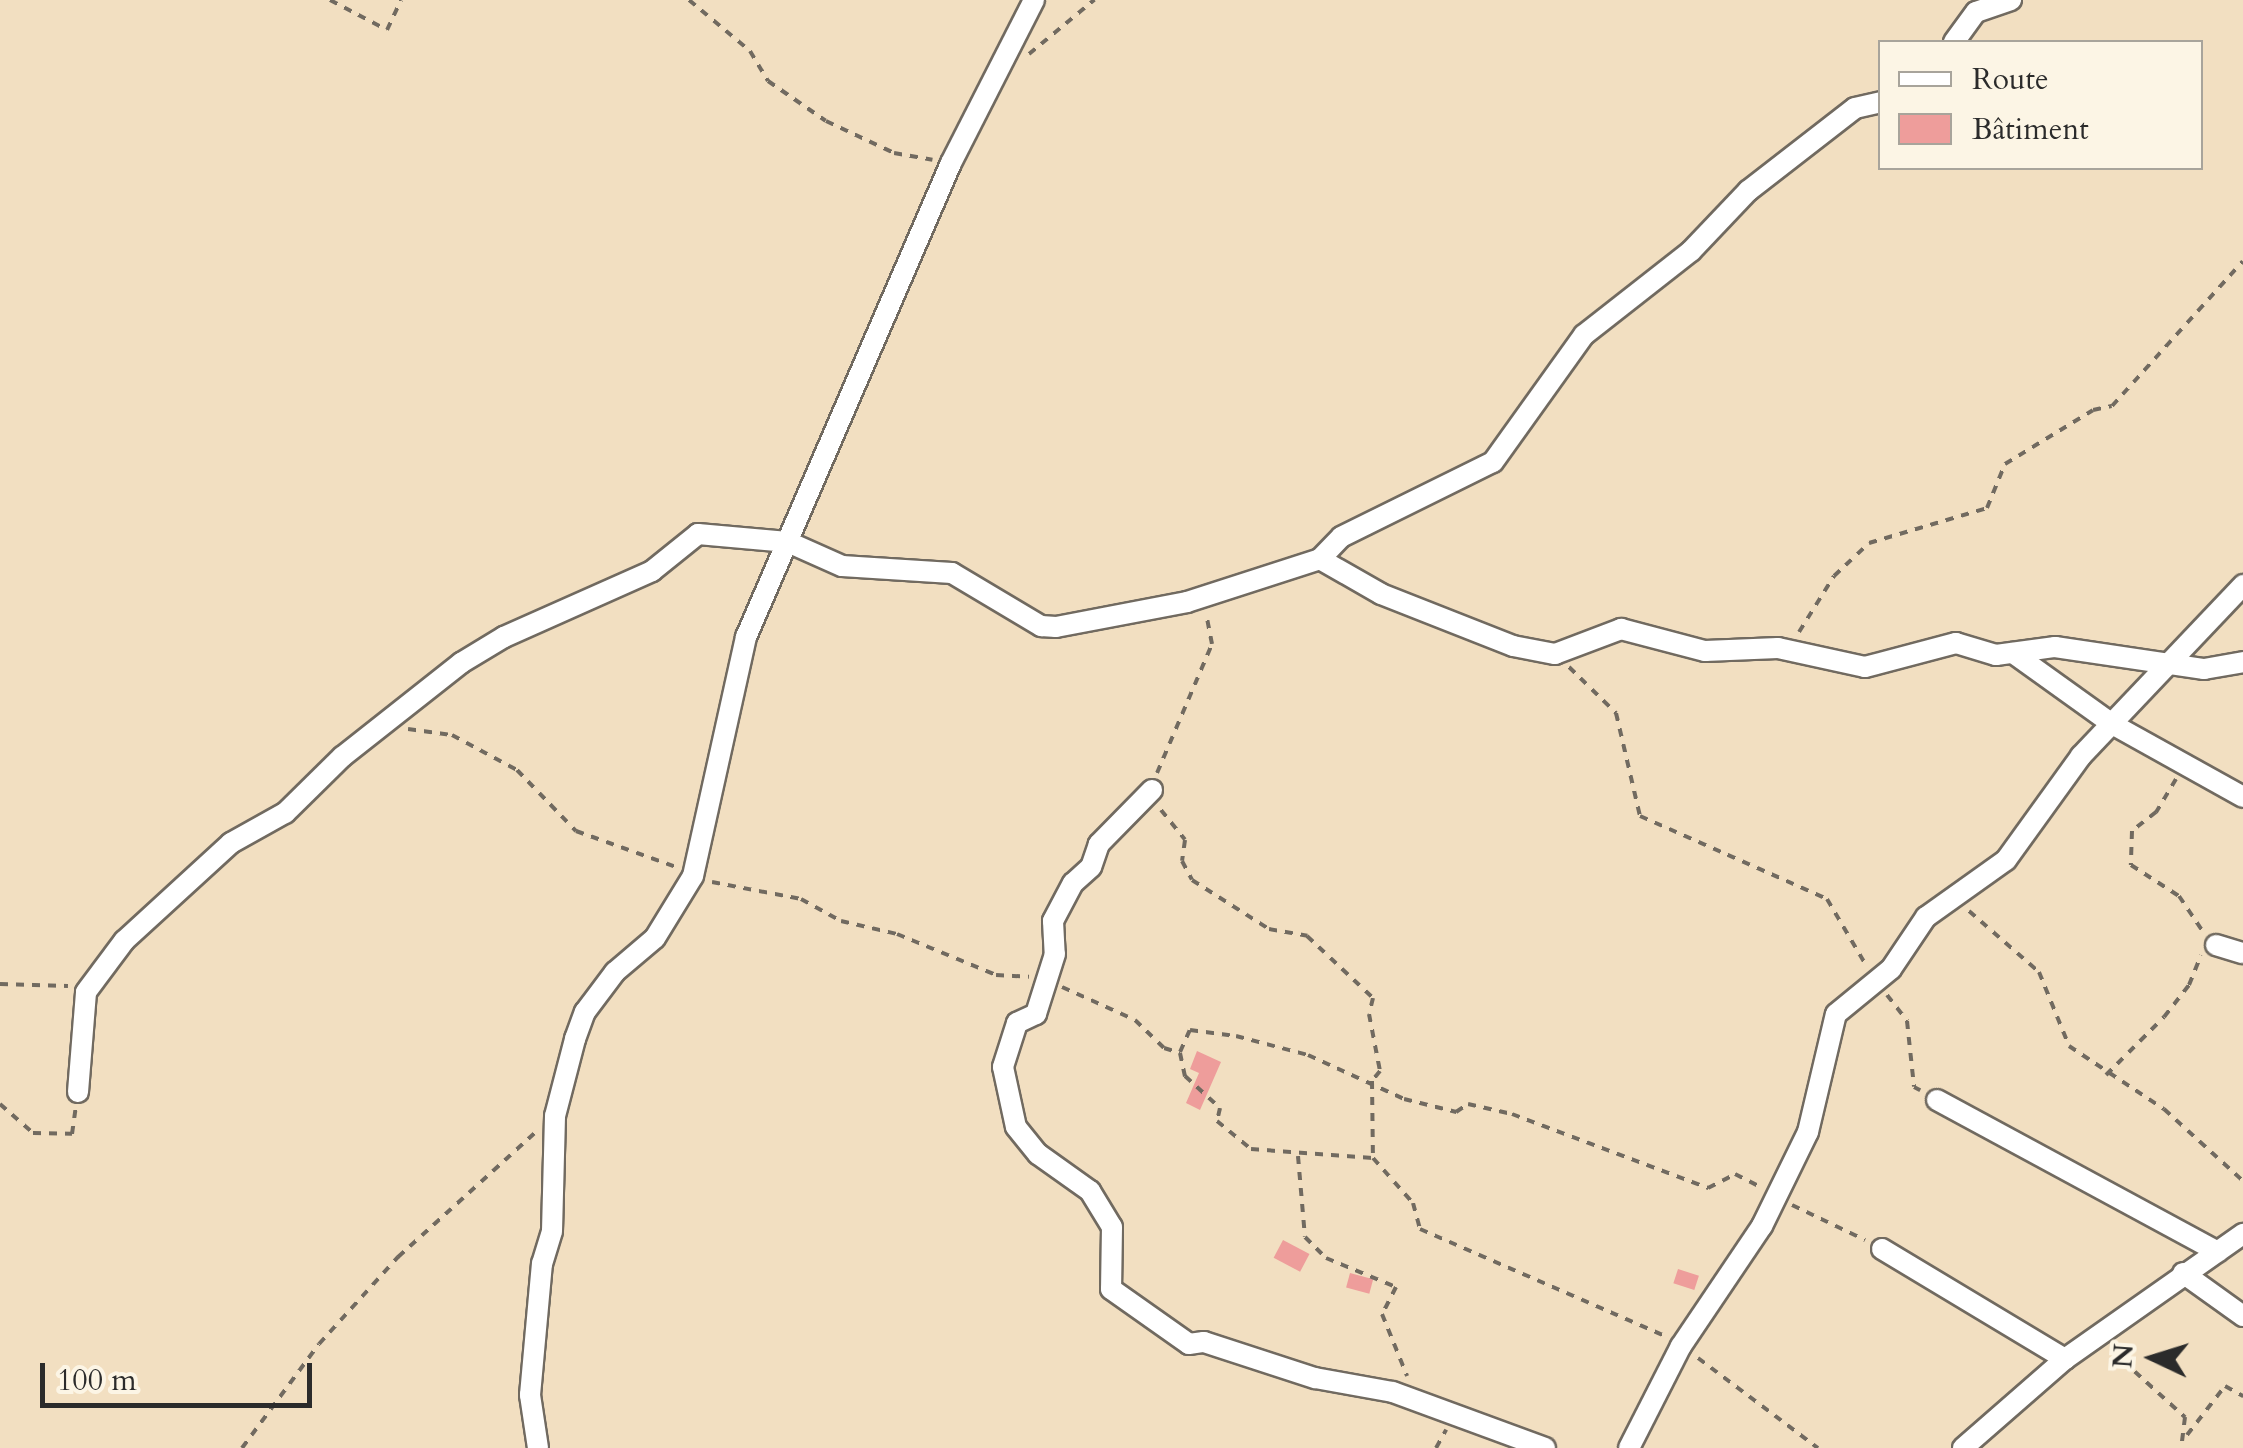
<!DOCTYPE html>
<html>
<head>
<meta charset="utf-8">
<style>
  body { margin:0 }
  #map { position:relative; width:2243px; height:1448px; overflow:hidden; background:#f2dfc1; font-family:Cardo,serif }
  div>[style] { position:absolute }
  .building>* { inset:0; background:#ee9d9b; transform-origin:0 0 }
  .path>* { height:4px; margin-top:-2px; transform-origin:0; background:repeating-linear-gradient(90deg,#716a60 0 8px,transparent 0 16px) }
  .roads { filter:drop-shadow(2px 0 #716a60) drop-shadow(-2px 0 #716a60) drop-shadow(0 2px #716a60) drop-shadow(0 -2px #716a60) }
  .minor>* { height:20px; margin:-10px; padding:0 10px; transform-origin:10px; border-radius:10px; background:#fff }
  span { translate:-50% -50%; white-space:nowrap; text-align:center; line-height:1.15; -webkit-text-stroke:9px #fcf5e5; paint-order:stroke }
  .legend { position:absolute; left:1878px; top:40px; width:325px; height:130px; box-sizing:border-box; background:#fcf5e5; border:2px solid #a8a49b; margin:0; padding:12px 18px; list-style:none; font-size:30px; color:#2b2b2b }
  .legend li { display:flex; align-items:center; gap:20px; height:50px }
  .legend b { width:50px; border:2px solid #a8a49b }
  .north { position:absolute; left:2103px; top:1308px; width:100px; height:100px; -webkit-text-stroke:8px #fcf5e5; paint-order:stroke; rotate:274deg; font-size:28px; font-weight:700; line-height:40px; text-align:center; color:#2b2b2b }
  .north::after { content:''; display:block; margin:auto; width:35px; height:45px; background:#2b2b2b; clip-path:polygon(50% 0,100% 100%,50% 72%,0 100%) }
  .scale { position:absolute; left:40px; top:1363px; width:272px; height:45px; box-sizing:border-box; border:5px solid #2b2b2b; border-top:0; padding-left:12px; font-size:30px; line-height:35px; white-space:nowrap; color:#2b2b2b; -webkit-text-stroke:8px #fcf5e5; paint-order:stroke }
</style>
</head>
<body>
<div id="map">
  <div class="building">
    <i style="clip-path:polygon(1197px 1051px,1221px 1062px,1200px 1110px,1186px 1103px,1199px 1073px,1190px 1069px)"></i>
    <i style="left:1283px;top:1240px;width:30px;height:20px;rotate:28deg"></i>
    <i style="left:1678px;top:1269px;width:22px;height:15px;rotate:18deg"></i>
    <i style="left:1350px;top:1273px;width:24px;height:15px;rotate:15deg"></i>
  </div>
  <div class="path">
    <i style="left:330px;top:0;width:64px;rotate:27.8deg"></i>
    <i style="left:387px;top:30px;width:33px;rotate:-65deg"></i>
    <i style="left:689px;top:0;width:80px;rotate:39.9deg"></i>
    <i style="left:750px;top:51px;width:35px;rotate:59deg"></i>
    <i style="left:768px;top:81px;width:70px;rotate:34.6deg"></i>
    <i style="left:826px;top:121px;width:75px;rotate:25.2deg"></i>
    <i style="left:894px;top:153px;width:39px;rotate:10deg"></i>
    <i style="left:1029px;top:54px;width:85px;rotate:-39.7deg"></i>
    <i style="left:1799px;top:632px;width:66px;rotate:-58deg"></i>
    <i style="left:1834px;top:576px;width:48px;rotate:-43.3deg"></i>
    <i style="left:1869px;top:543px;width:123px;rotate:-16.5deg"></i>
    <i style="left:1987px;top:508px;width:48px;rotate:-67.8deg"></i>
    <i style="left:2005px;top:464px;width:103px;rotate:-31.5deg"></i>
    <i style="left:2093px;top:410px;width:19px;rotate:-12deg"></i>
    <i style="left:2112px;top:406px;width:195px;rotate:-47.9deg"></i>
    <i style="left:1569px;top:667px;width:66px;rotate:44.4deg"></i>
    <i style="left:1616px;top:713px;width:106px;rotate:76.9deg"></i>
    <i style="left:1640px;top:816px;width:205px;rotate:23.9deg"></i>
    <i style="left:1827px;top:899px;width:79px;rotate:59.5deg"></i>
    <i style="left:408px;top:729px;width:44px;rotate:7.8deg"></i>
    <i style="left:452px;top:735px;width:74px;rotate:28.3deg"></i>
    <i style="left:517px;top:770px;width:85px;rotate:46deg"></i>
    <i style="left:576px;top:831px;width:106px;rotate:19.8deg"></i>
    <i style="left:1157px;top:773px;width:140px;rotate:-66.9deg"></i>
    <i style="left:1212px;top:644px;width:31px;rotate:-101deg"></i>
    <i style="left:2176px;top:779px;width:39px;rotate:121deg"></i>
    <i style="left:2156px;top:812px;width:31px;rotate:142deg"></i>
    <i style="left:2132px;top:831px;width:34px;rotate:92deg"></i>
    <i style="left:2131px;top:865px;width:57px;rotate:32.9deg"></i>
    <i style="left:2179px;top:896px;width:45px;rotate:56deg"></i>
    <i style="left:1161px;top:810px;width:38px;rotate:51deg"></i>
    <i style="left:1185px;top:840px;width:21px;rotate:98deg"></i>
    <i style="left:1182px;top:861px;width:21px;rotate:62deg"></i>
    <i style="left:1192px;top:880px;width:91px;rotate:32.5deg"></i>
    <i style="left:1269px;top:929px;width:39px;rotate:10deg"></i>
    <i style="left:1307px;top:936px;width:91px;rotate:43.2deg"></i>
    <i style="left:1373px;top:998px;width:16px;rotate:104deg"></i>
    <i style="left:1369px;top:1014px;width:58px;rotate:79.1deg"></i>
    <i style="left:1380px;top:1071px;width:13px;rotate:129deg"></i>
    <i style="left:1372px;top:1081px;width:77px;rotate:89.3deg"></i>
    <i style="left:1373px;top:1158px;width:60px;rotate:48.4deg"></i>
    <i style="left:1413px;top:1203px;width:27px;rotate:75deg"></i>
    <i style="left:1420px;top:1229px;width:267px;rotate:23.6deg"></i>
    <i style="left:712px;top:882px;width:91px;rotate:10.8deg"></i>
    <i style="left:801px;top:899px;width:46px;rotate:28.8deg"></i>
    <i style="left:841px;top:921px;width:57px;rotate:13.1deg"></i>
    <i style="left:897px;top:934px;width:107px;rotate:22.5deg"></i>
    <i style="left:996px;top:975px;width:33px;rotate:3deg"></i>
    <i style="left:1969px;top:911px;width:93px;rotate:41.1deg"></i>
    <i style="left:2039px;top:972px;width:80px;rotate:67.9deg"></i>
    <i style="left:2069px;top:1046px;width:114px;rotate:33.6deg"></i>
    <i style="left:2164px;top:1109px;width:107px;rotate:42.3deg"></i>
    <i style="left:0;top:984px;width:68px;rotate:1.7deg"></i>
    <i style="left:1062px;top:987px;width:80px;rotate:24.3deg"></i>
    <i style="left:1135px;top:1020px;width:40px;rotate:44deg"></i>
    <i style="left:1164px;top:1048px;width:17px;rotate:17deg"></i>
    <i style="left:1180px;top:1053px;width:24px;rotate:78deg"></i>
    <i style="left:1185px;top:1076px;width:47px;rotate:42.4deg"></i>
    <i style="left:1220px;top:1108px;width:13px;rotate:103deg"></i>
    <i style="left:1217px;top:1121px;width:44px;rotate:39.5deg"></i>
    <i style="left:1251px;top:1149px;width:122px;rotate:4.2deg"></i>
    <i style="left:1887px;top:995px;width:33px;rotate:52deg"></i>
    <i style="left:1907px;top:1021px;width:66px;rotate:83.9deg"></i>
    <i style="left:1914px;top:1087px;width:7px;rotate:27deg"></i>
    <i style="left:1180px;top:1052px;width:24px;rotate:-66deg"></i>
    <i style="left:1190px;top:1030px;width:46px;rotate:7.4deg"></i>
    <i style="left:1236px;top:1036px;width:74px;rotate:14.8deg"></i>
    <i style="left:1308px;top:1055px;width:106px;rotate:24.6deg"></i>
    <i style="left:1404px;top:1099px;width:54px;rotate:14deg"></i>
    <i style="left:1456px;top:1112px;width:14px;rotate:-34deg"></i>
    <i style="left:1468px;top:1104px;width:45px;rotate:12.8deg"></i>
    <i style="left:1512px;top:1114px;width:210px;rotate:20.7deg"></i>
    <i style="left:1708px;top:1188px;width:30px;rotate:-27deg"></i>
    <i style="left:1735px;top:1174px;width:30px;rotate:27deg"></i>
    <i style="left:2106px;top:1075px;width:82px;rotate:-45deg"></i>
    <i style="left:2164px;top:1017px;width:41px;rotate:-52deg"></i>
    <i style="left:2189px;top:985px;width:32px;rotate:-68deg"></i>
    <i style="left:0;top:1104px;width:44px;rotate:41.3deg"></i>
    <i style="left:33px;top:1133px;width:39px;rotate:1deg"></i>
    <i style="left:72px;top:1134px;width:27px;rotate:-82deg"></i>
    <i style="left:1298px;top:1156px;width:81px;rotate:85.1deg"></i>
    <i style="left:1305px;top:1237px;width:30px;rotate:45deg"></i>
    <i style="left:1326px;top:1258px;width:76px;rotate:22.5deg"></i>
    <i style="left:1396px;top:1287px;width:30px;rotate:117deg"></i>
    <i style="left:1382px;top:1314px;width:67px;rotate:68deg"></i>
    <i style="left:1792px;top:1205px;width:81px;rotate:25.6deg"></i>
    <i style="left:2111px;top:1350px;width:100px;rotate:42.2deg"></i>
    <i style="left:2185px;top:1417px;width:31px;rotate:97deg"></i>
    <i style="left:1698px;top:1358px;width:150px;rotate:36.9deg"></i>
    <i style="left:2187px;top:1435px;width:62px;rotate:-52.2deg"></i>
    <i style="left:2225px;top:1386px;width:21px;rotate:29deg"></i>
    <i style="left:242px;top:1448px;width:129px;rotate:-53.5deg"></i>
    <i style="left:319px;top:1344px;width:118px;rotate:-47.8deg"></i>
    <i style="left:398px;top:1257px;width:186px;rotate:-42.2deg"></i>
    <i style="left:1436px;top:1448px;width:21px;rotate:-61deg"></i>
  </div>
  <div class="roads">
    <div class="minor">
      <i style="left:1954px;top:42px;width:37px;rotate:-54deg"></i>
      <i style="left:1976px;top:12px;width:37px;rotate:-19deg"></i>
      <i style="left:1320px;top:559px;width:30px;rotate:-46deg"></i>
      <i style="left:1341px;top:537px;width:169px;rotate:-26.3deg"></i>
      <i style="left:1493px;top:462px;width:156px;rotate:-54.4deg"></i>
      <i style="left:1584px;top:335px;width:136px;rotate:-38.1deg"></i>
      <i style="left:1691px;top:251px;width:83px;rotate:-46.5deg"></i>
      <i style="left:1748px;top:191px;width:135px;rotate:-37.8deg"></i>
      <i style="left:1855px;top:108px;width:26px;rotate:-13deg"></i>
      <i style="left:2013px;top:653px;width:122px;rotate:35.6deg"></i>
      <i style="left:2112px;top:724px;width:150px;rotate:29.1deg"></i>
      <i style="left:1152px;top:790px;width:76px;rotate:134.5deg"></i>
      <i style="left:1099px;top:844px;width:24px;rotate:109deg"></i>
      <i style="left:1091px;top:867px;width:24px;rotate:138deg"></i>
      <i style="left:1073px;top:883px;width:43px;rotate:117.8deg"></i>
      <i style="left:1053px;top:921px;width:33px;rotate:87deg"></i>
      <i style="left:1055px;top:954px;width:63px;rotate:107.6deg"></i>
      <i style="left:1036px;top:1014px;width:21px;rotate:155deg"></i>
      <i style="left:1017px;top:1023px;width:46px;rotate:107.7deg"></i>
      <i style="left:1003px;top:1067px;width:61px;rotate:77.8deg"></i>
      <i style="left:1016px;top:1127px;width:35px;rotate:51deg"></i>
      <i style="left:1038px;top:1154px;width:64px;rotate:35.4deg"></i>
      <i style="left:1090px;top:1191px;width:42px;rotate:58.6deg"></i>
      <i style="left:1112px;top:1227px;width:62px;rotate:90.9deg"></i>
      <i style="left:1111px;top:1289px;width:95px;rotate:35.2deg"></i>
      <i style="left:1189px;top:1344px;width:15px;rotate:-8deg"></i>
      <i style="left:1204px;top:1342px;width:117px;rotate:18deg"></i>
      <i style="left:1315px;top:1378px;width:79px;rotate:10.2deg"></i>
      <i style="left:1393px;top:1392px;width:162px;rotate:20.2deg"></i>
      <i style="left:2216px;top:945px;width:28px;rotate:17deg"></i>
      <i style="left:78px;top:1092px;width:100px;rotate:-85.4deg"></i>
      <i style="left:86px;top:992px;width:64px;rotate:-53.3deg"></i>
      <i style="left:124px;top:941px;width:145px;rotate:-42.5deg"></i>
      <i style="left:231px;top:843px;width:62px;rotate:-29.1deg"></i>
      <i style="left:285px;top:813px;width:80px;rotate:-44.5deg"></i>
      <i style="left:342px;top:757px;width:152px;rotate:-38.3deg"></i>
      <i style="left:461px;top:663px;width:50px;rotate:-31.2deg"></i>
      <i style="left:504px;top:637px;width:162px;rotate:-24deg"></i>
      <i style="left:652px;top:571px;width:59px;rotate:-38.8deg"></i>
      <i style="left:698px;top:534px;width:90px;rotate:5.1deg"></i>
      <i style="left:788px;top:542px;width:59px;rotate:24deg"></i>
      <i style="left:842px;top:566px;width:110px;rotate:3.6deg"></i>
      <i style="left:952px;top:573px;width:104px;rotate:30.8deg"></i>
      <i style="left:1041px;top:626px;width:15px;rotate:4deg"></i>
      <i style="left:1056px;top:627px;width:133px;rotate:-10.8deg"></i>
      <i style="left:1187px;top:602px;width:140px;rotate:-17.9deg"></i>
      <i style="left:1320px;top:559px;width:70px;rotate:29.8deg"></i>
      <i style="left:1381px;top:594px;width:142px;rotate:21.5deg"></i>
      <i style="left:1513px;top:646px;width:43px;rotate:10.8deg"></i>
      <i style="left:1555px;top:654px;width:71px;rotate:-20.7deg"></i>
      <i style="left:1621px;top:629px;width:87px;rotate:14.7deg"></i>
      <i style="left:1705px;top:651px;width:73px;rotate:-2.4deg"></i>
      <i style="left:1778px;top:648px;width:89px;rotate:12.3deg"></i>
      <i style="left:1865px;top:667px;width:94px;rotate:-14.8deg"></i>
      <i style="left:1956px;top:643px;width:42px;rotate:16.7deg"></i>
      <i style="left:1996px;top:655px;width:60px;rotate:-7.7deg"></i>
      <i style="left:2055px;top:647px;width:151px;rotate:8.4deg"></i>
      <i style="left:2204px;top:669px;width:40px;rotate:-10deg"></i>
      <i style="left:1937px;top:1100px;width:319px;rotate:28.4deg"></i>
      <i style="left:1882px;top:1249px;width:214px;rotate:31deg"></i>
      <i style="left:2183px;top:1273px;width:74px;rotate:35.6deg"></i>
      <i style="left:538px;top:1448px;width:54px;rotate:-98.6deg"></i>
      <i style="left:530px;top:1395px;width:132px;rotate:-84.8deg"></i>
      <i style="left:542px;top:1264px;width:34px;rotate:-73deg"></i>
      <i style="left:552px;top:1231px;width:115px;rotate:-88.5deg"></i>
      <i style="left:555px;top:1116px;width:80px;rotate:-75.4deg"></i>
      <i style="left:575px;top:1039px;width:29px;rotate:-70deg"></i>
      <i style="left:585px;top:1012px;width:50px;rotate:-53.1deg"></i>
      <i style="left:615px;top:972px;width:52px;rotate:-40.4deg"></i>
      <i style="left:655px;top:938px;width:73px;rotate:-58.5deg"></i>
      <i style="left:693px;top:876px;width:245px;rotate:-77.5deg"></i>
      <i style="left:746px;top:637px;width:516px;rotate:-66.61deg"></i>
      <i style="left:951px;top:163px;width:183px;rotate:-63deg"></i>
      <i style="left:1629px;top:1448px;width:114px;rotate:-63deg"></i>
      <i style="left:1681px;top:1346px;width:145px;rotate:-56deg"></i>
      <i style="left:1762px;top:1226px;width:105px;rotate:-63.9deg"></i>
      <i style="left:1808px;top:1132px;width:121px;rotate:-76.7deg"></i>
      <i style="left:1836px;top:1014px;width:71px;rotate:-39.3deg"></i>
      <i style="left:1891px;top:969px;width:63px;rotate:-56.1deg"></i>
      <i style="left:1926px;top:917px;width:98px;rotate:-35.5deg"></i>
      <i style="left:2006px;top:860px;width:128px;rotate:-54.2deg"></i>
      <i style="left:2081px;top:756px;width:236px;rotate:-46.5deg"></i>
      <i style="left:1963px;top:1448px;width:135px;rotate:-41.1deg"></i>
      <i style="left:2065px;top:1359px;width:218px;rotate:-35.1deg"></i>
    </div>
  </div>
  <ul class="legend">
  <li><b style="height:12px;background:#fff"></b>Route</li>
  <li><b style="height:28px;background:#ee9d9b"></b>Bâtiment</li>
  </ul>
  <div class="north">N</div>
  <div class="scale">100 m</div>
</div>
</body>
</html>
